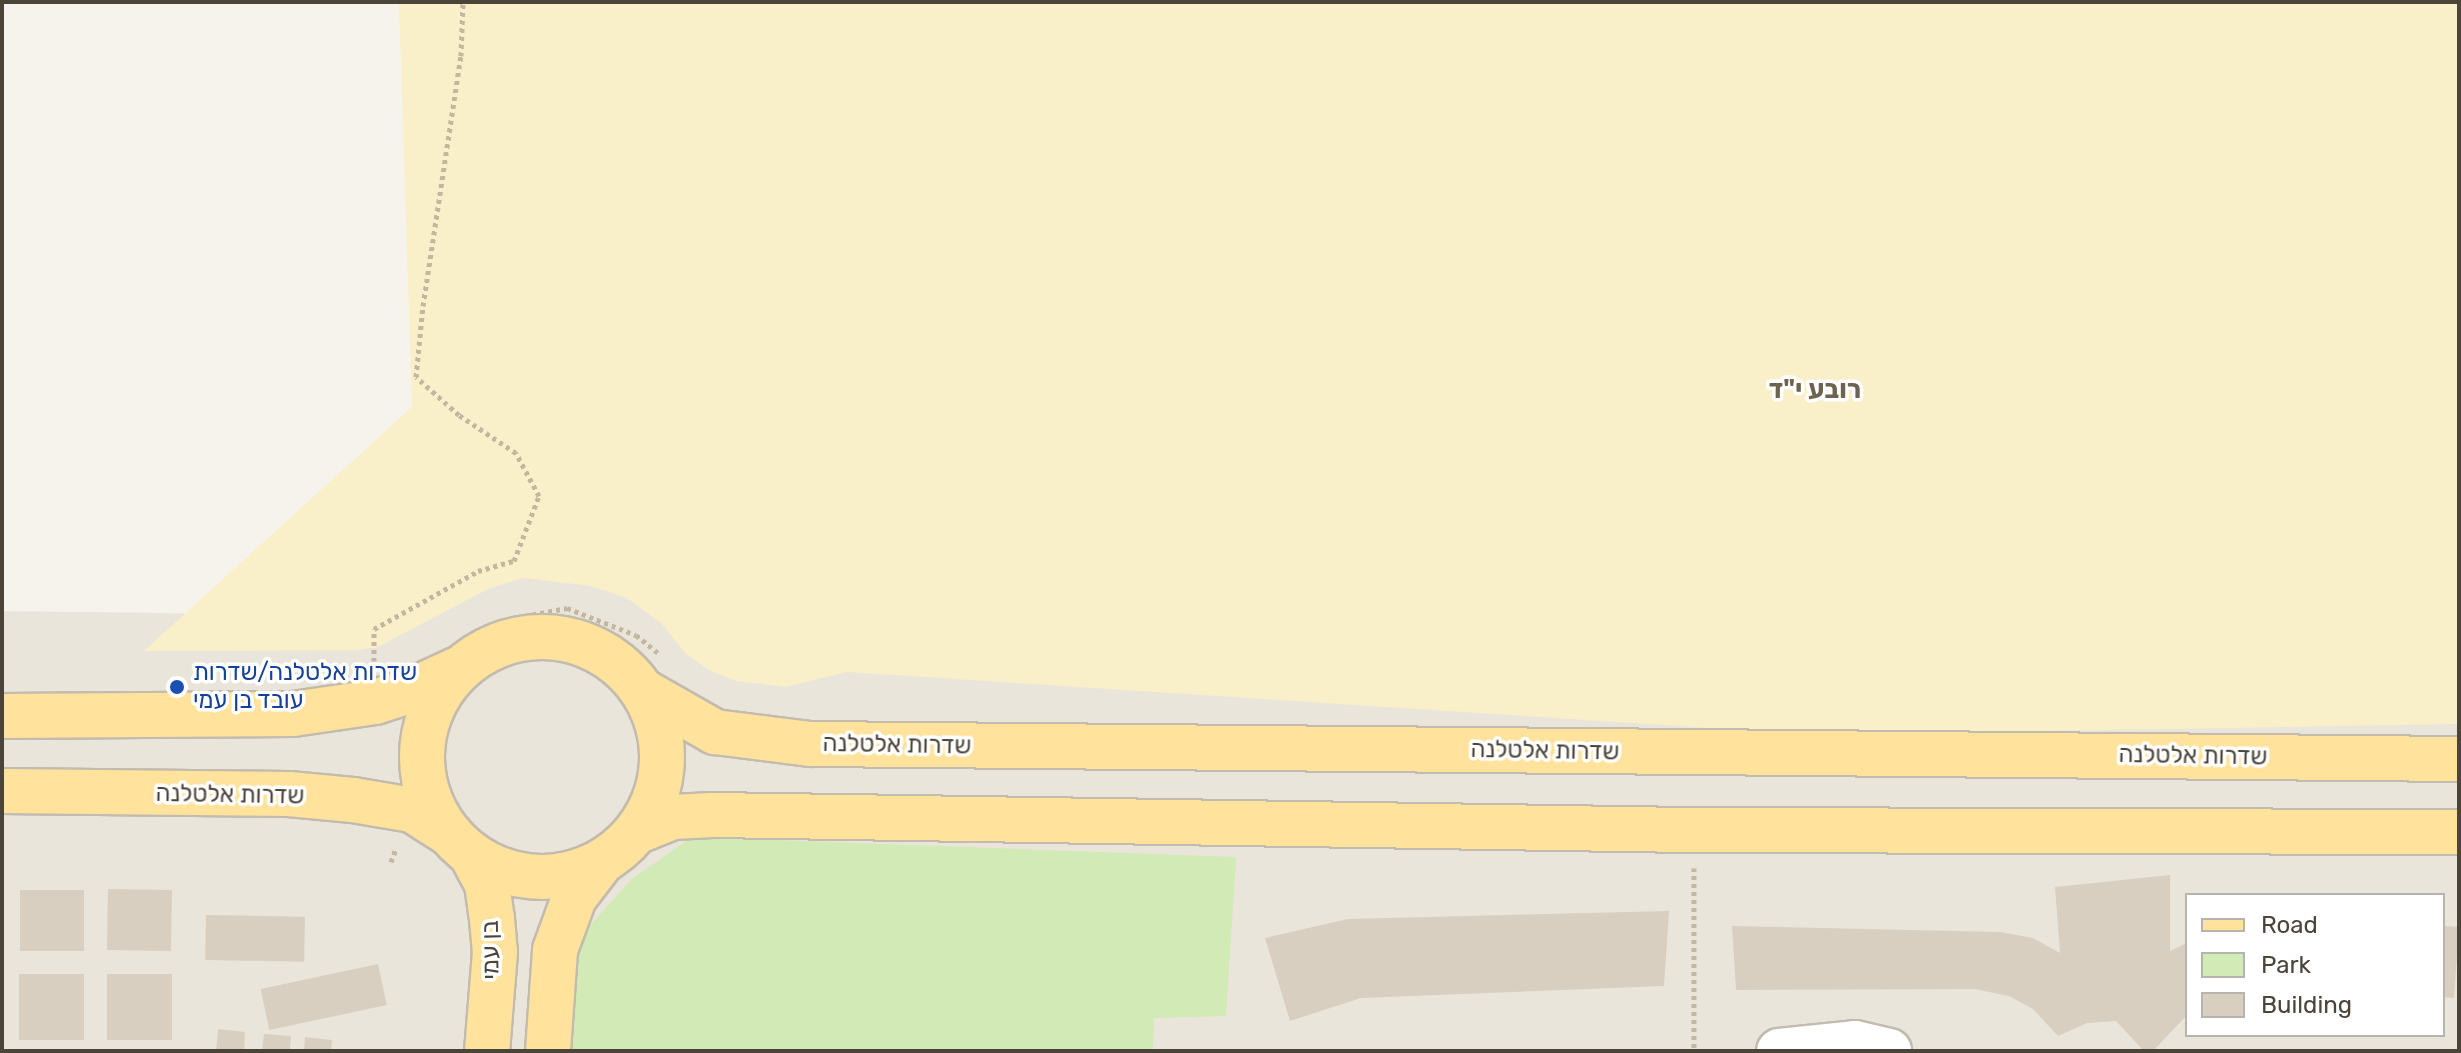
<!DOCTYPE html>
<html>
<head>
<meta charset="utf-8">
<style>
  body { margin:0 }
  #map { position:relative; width:2461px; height:1053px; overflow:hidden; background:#f6f3ec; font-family:Rubik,"Noto Sans Hebrew",sans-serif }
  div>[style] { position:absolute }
  .residential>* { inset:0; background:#eae5da }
  .green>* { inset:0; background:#d2eab5 }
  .sand>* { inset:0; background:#f9efc9 }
  .building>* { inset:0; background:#d8cfc1; transform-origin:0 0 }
  .path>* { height:5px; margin-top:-2.5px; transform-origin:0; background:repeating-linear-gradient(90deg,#c4b79f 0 4px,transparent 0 8px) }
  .roads { filter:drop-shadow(2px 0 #c2bbae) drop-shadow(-2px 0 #c2bbae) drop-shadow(0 2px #c2bbae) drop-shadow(0 -2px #c2bbae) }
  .minor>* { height:44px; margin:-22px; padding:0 22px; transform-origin:22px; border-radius:22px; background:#fff }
  .major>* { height:44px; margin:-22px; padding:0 22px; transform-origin:22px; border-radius:22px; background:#ffe39c }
  .major>.ring { margin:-22px; padding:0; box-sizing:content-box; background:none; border:44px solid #ffe39c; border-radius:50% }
  .dots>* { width:22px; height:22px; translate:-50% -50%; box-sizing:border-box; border:4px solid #fff; border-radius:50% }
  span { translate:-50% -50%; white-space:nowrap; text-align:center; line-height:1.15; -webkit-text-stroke:7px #fff; paint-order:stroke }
  .transit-label { font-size:24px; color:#164399 }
  .left { translate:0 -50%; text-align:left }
  .street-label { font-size:24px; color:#4b4439 }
  .neighbourhood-label { font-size:26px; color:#6e6250; font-weight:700 }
  .frame { position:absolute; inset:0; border:4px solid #4b4439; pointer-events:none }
  .legend { position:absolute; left:2185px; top:893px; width:260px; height:144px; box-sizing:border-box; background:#fff; border:2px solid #b7b4b0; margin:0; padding:10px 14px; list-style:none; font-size:24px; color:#4b4439 }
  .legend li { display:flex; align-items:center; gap:16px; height:40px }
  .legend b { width:40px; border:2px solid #b7b4b0 }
</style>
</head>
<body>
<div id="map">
  <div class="residential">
    <i style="clip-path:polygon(evenodd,462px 513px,2459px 666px,2459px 1051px,2px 1051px,2px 611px,236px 614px,462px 513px,2187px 895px,2443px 895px,2443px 1035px,2187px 1035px,2187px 895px)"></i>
  </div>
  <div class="green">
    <i style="clip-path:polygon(692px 837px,1236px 857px,1226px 1016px,1154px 1018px,1153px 1051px,569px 1051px,581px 935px,632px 879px)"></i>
  </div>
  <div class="sand">
    <i style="clip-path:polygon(399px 2px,2459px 2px,2459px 724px,1819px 735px,847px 672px,786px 687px,736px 681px,709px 670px,686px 654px,662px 624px,627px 598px,591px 586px,523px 578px,488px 589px,378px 647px,357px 650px,144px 651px,412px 407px)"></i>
  </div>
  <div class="building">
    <i style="clip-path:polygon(2170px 875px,2170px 951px,2187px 943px,2187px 1015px,2153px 1051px,2144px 1051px,2116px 1021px,2087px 1023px,2058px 1036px,2033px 1009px,2009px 996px,1974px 989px,1736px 990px,1732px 926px,2000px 932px,2033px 938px,2060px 953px,2055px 887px)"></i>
    <i style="left:108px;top:889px;width:64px;height:61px;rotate:1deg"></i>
    <i style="left:20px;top:890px;width:64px;height:61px"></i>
    <i style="clip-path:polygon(1669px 911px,1664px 986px,1361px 998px,1290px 1021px,1265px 938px,1348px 919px)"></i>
    <i style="left:206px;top:915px;width:99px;height:45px;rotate:1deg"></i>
    <i style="left:2443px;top:926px;width:16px;height:71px;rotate:4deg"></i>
    <i style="left:378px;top:964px;width:42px;height:120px;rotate:78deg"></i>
    <i style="left:19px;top:974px;width:65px;height:66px"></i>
    <i style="left:107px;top:974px;width:65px;height:66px"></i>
    <i style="clip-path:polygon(218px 1029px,245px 1032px,244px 1051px,216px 1051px)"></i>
    <i style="clip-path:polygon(264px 1034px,291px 1036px,290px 1051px,262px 1051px)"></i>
    <i style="clip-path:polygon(305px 1037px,332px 1040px,331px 1051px,304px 1051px)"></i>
  </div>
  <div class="path">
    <i style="left:478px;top:638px;width:36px;rotate:-32deg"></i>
    <i style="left:509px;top:619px;width:59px;rotate:-10.7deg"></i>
    <i style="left:567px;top:608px;width:74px;rotate:21.4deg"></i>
    <i style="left:636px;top:635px;width:28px;rotate:39deg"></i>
    <i style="left:374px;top:661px;width:32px;rotate:-90deg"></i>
    <i style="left:374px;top:629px;width:119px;rotate:-29.1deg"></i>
    <i style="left:478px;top:571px;width:37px;rotate:-16deg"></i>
    <i style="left:514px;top:561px;width:70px;rotate:-69deg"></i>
    <i style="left:539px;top:496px;width:49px;rotate:-118.1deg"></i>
    <i style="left:516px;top:453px;width:69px;rotate:-146.3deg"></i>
    <i style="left:459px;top:415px;width:57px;rotate:-138.5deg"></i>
    <i style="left:416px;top:377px;width:71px;rotate:-84.4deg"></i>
    <i style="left:423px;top:306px;width:253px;rotate:-81.4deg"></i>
    <i style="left:461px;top:56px;width:54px;rotate:-87.9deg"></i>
    <i style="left:391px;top:862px;width:15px;rotate:-70deg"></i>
    <i style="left:1694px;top:868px;width:183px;rotate:90deg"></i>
  </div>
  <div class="roads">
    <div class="minor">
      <i style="left:1779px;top:1051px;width:76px;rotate:-6deg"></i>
      <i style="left:1855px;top:1043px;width:35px;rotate:13deg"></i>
    </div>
    <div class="major">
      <i class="ring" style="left:422px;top:637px;width:196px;height:196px"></i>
      <i style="left:643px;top:691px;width:83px;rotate:29.7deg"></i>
      <i style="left:715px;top:732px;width:96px;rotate:7.2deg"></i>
      <i style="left:810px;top:744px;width:1649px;rotate:0.52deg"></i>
      <i style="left:2px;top:716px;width:291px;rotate:-0.4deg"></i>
      <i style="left:293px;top:714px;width:83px;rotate:-8.3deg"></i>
      <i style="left:375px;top:702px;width:42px;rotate:-18deg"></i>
      <i style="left:415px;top:689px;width:47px;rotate:-24.9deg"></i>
      <i style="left:2px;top:791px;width:287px;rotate:0.6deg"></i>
      <i style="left:289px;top:794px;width:64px;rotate:5.4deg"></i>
      <i style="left:353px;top:800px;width:60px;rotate:9.6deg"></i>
      <i style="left:412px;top:810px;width:45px;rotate:32.3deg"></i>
      <i style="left:638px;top:831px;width:38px;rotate:-22deg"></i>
      <i style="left:673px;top:817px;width:39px;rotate:-3deg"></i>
      <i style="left:712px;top:815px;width:982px;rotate:0.88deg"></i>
      <i style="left:1694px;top:830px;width:765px;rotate:0.15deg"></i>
      <i style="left:471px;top:854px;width:34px;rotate:62deg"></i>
      <i style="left:487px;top:884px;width:35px;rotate:82deg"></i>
      <i style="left:492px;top:919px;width:33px;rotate:85deg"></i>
      <i style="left:495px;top:952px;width:99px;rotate:94.6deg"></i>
      <i style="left:548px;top:1051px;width:101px;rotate:-86deg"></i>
      <i style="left:555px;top:950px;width:55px;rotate:-69.9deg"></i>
      <i style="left:574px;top:898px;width:43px;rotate:-52.6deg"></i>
    </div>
  </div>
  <div class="dots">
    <i style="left:177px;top:687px;background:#1a4fb4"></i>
  </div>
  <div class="transit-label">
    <span class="left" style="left:193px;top:687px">שדרות אלטלנה/שדרות<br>עובד בן עמי</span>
  </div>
  <div class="street-label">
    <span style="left:897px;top:745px;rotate:1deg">שדרות אלטלנה</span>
    <span style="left:1545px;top:751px;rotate:1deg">שדרות אלטלנה</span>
    <span style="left:2193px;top:756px;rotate:1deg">שדרות אלטלנה</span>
    <span style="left:230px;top:795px;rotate:1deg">שדרות אלטלנה</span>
    <span style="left:491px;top:950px;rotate:-91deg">בן עמי</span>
  </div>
  <div class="neighbourhood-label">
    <span style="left:1815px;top:390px">רובע י"ד</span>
  </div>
  <div class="frame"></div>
  <ul class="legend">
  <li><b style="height:10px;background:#ffe39c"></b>Road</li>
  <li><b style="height:22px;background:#d2eab5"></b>Park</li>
  <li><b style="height:22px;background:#d8cfc1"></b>Building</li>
  </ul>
</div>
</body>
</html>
